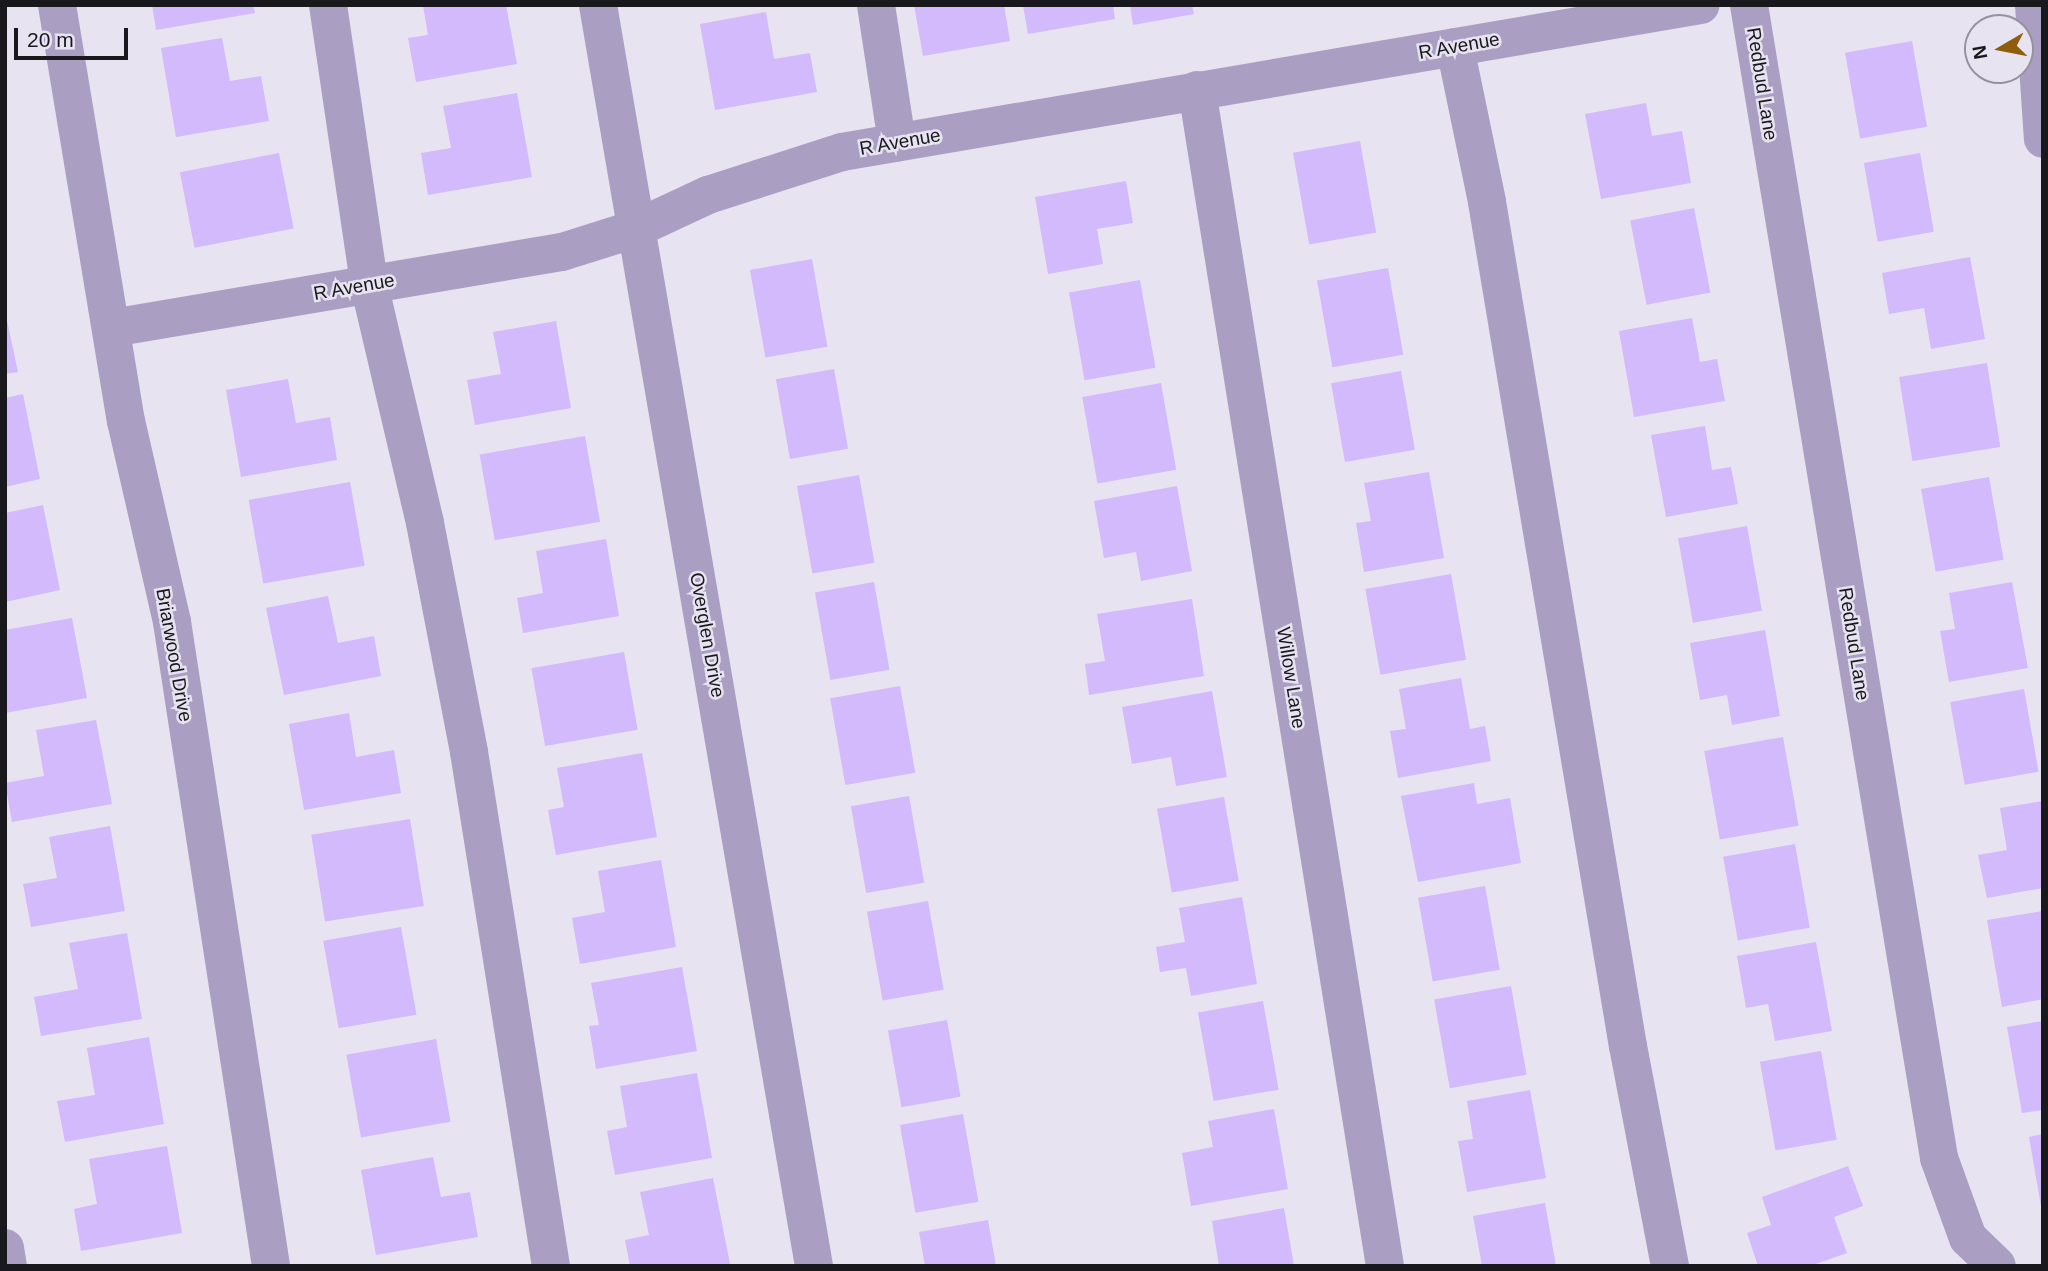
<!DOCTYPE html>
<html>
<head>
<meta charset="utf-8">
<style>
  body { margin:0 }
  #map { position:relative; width:2048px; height:1271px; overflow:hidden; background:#e7e3f0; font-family:Arial,sans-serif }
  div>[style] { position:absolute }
  .building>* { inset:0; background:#d2bafd; transform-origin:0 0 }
  .minor>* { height:38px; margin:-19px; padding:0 19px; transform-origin:19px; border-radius:19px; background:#aa9ec2 }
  span { translate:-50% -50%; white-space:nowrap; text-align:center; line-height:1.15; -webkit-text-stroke:5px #e7e3f0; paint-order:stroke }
  .street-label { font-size:19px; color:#19181c }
  .frame { position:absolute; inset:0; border:7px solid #19181c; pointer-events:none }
  .north { position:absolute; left:1964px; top:14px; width:70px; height:70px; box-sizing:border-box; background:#e7e3f0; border:2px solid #95929b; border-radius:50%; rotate:260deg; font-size:19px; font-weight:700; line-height:28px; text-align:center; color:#19181c }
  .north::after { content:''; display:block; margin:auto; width:24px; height:32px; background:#8f5e0c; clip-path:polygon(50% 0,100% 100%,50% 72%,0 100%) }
  .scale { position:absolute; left:14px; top:28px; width:114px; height:32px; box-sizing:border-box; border:4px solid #19181c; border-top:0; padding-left:9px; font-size:21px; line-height:24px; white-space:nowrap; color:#19181c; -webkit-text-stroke:5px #e7e3f0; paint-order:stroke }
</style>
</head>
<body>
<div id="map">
  <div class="building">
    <i style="clip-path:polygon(152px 5px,253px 5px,255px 13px,156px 30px)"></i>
    <i style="clip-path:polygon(423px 5px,506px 5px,517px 64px,416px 82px,408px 38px,428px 35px)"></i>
    <i style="clip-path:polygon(914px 5px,1004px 5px,1010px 41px,923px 56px)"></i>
    <i style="clip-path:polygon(1023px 5px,1113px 5px,1115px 19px,1028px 34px)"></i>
    <i style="clip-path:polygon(1130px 5px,1192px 5px,1194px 14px,1133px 25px)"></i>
    <i style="clip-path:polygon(766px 12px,774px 59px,810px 53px,817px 92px,715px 110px,700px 24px)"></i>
    <i style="clip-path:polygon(222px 38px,230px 81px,261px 76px,269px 121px,176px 137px,161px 48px)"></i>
    <i style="left:1912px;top:41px;width:87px;height:68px;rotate:80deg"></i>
    <i style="clip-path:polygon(517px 93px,532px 177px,428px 195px,421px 153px,451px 148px,443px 106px)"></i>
    <i style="clip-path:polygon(1646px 103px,1652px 136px,1682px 131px,1691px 183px,1601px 199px,1585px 114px)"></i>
    <i style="left:1360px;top:141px;width:93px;height:68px;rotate:80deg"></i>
    <i style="left:279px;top:153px;width:77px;height:101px;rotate:79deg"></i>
    <i style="left:1920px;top:153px;width:80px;height:57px;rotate:80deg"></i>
    <i style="clip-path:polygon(1126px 181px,1133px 223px,1097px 229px,1103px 264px,1048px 274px,1035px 197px)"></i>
    <i style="left:1694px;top:208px;width:86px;height:65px;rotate:79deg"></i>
    <i style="clip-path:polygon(1970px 257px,1985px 339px,1931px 349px,1924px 308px,1889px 314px,1882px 273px)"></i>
    <i style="left:812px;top:259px;width:89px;height:63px;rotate:80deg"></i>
    <i style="left:1388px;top:268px;width:88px;height:72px;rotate:80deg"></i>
    <i style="left:1140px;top:280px;width:89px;height:72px;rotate:80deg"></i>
    <i style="clip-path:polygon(5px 311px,18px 372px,5px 374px)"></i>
    <i style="clip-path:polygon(1692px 318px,1700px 362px,1717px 359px,1725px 401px,1634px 417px,1619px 331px)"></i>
    <i style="clip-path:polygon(556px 321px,571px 408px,475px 425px,467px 380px,501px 374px,493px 332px)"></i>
    <i style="left:1987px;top:363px;width:85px;height:89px;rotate:81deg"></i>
    <i style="left:834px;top:369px;width:81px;height:59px;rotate:80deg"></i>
    <i style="left:1401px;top:371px;width:80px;height:71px;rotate:80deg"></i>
    <i style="clip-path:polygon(288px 379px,296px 423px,330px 417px,337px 460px,241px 477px,226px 390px)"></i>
    <i style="left:1161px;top:383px;width:88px;height:80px;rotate:80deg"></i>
    <i style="clip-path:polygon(23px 394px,40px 479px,5px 487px,5px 398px)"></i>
    <i style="clip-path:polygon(1705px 426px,1712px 470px,1731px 467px,1738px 504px,1666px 517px,1651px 435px)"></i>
    <i style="left:585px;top:436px;width:87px;height:107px;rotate:80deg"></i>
    <i style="clip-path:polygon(1429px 472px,1444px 558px,1364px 572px,1356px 523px,1371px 521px,1364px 483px)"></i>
    <i style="left:859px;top:475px;width:89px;height:63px;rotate:80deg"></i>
    <i style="left:1989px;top:477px;width:84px;height:69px;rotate:80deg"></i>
    <i style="left:350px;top:482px;width:85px;height:103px;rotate:80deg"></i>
    <i style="clip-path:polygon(1177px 486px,1192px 571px,1141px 581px,1136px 552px,1104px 558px,1094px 501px)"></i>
    <i style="clip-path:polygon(43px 505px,60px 590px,5px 602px,5px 513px)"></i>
    <i style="left:1747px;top:526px;width:86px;height:70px;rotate:80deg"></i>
    <i style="clip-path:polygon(606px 539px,619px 616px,523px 633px,517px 598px,543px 593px,536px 551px)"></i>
    <i style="left:1451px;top:574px;width:87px;height:87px;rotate:80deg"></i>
    <i style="left:874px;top:582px;width:89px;height:60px;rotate:80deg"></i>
    <i style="clip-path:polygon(2012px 582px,2028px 668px,1949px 682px,1940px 631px,1955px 629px,1949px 593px)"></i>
    <i style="clip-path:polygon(328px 596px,338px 643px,374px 636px,381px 676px,284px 695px,266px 608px)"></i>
    <i style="clip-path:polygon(1192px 599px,1204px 676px,1089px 695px,1085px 664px,1105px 661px,1097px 614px)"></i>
    <i style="clip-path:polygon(72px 618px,87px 698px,5px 713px,5px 630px)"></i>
    <i style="clip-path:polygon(1765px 630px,1780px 716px,1732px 725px,1727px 695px,1700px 700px,1690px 643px)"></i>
    <i style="left:624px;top:652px;width:79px;height:94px;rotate:80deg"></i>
    <i style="clip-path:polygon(1461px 678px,1470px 729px,1485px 726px,1491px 761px,1398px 778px,1390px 731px,1406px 729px,1399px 689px)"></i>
    <i style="left:900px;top:686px;width:88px;height:71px;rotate:80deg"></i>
    <i style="left:2024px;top:689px;width:84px;height:75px;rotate:80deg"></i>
    <i style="clip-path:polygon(1212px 691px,1227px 777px,1176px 786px,1171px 757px,1132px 764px,1122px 707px)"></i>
    <i style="clip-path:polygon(349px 713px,356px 757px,394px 750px,401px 793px,304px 810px,289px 724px)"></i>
    <i style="clip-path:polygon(96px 720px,112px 804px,12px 822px,5px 783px,44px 776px,36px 730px)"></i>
    <i style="left:1783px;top:737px;width:90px;height:80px;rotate:80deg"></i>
    <i style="clip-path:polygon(642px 753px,657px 837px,556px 855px,548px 810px,564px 807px,557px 768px)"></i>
    <i style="clip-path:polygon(1474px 783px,1477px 804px,1510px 798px,1521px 863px,1418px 882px,1401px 796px)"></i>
    <i style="left:909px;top:796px;width:88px;height:59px;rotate:80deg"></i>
    <i style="left:1224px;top:797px;width:85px;height:68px;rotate:80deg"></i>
    <i style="clip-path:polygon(2043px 801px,2043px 888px,1987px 898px,1978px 855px,2007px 850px,2000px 808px)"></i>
    <i style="left:410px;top:819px;width:88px;height:100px;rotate:81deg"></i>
    <i style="clip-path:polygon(110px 826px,125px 911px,31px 927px,23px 884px,57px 878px,49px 837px)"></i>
    <i style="left:1795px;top:844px;width:85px;height:73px;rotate:80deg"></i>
    <i style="clip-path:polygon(661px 860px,676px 947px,580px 964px,572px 918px,605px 912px,598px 871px)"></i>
    <i style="left:1485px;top:886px;width:85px;height:68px;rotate:80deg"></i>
    <i style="clip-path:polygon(1242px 897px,1257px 984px,1191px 996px,1186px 968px,1160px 972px,1156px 947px,1185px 942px,1179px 908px)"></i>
    <i style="left:928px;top:901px;width:90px;height:62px;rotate:80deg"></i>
    <i style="clip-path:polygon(2043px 911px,2043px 999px,2002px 1007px,1987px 920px)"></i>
    <i style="left:401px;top:927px;width:89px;height:79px;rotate:80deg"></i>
    <i style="clip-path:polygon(127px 933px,142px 1019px,41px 1036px,34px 997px,78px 989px,69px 943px)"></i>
    <i style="clip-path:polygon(1816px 942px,1832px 1031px,1775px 1041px,1768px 1004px,1746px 1008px,1737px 956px)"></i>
    <i style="clip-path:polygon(682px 967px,697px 1051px,596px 1069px,589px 1026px,599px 1025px,591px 983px)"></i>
    <i style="left:1511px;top:986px;width:90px;height:78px;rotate:80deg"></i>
    <i style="left:1263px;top:1001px;width:90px;height:66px;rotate:80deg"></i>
    <i style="left:947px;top:1020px;width:78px;height:60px;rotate:80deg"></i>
    <i style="clip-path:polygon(2043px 1021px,2043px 1110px,2022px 1113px,2007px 1027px)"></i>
    <i style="clip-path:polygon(149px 1037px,164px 1124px,65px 1142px,57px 1101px,95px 1095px,87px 1048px)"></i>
    <i style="left:436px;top:1039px;width:84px;height:91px;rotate:80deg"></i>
    <i style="left:1821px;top:1051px;width:90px;height:62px;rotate:80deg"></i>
    <i style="clip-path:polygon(697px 1073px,712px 1158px,615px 1175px,607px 1131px,627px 1127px,620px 1086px)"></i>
    <i style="clip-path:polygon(1530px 1090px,1546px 1178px,1467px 1192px,1458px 1141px,1473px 1139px,1467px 1101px)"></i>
    <i style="clip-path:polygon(1274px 1109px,1288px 1189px,1191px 1206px,1182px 1153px,1213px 1147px,1208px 1121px)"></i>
    <i style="left:963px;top:1114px;width:89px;height:64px;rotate:80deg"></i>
    <i style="clip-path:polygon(2043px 1134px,2043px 1206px,2041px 1206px,2029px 1137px)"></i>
    <i style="clip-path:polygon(167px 1146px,182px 1233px,81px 1251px,74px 1209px,97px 1204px,89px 1159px)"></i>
    <i style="clip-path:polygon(433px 1157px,441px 1197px,470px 1192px,478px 1237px,376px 1255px,361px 1170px)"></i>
    <i style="clip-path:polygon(1848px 1166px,1863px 1206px,1834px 1217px,1847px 1253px,1810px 1266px,1758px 1266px,1747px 1233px,1771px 1225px,1762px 1197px)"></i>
    <i style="clip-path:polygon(713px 1178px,730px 1264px,630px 1266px,625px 1240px,649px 1235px,640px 1192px)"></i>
    <i style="clip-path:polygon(1545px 1203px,1556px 1266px,1482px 1266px,1473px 1216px)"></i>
    <i style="clip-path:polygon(1284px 1208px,1294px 1266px,1219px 1266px,1212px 1221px)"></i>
    <i style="clip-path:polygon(988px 1220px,996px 1266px,925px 1266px,919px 1232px)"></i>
  </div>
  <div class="minor">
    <i style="left:57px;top:5px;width:422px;rotate:80.6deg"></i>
    <i style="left:126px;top:421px;width:206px;rotate:77.1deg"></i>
    <i style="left:172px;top:622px;width:652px;rotate:81.26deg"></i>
    <i style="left:328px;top:5px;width:282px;rotate:81.6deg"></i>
    <i style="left:369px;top:284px;width:245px;rotate:76.8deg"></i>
    <i style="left:425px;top:523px;width:233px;rotate:79.1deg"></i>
    <i style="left:469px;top:752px;width:520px;rotate:80.94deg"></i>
    <i style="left:598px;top:5px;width:1279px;rotate:80.28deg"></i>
    <i style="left:876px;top:5px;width:139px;rotate:81.3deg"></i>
    <i style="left:1749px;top:5px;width:1169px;rotate:80.64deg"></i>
    <i style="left:1939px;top:1158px;width:85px;rotate:70.1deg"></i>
    <i style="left:1968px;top:1238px;width:40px;rotate:44deg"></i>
    <i style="left:2034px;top:5px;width:134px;rotate:86.2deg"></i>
    <i style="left:1455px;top:47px;width:158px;rotate:78.3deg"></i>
    <i style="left:1487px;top:202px;width:856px;rotate:80.52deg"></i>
    <i style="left:1628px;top:1046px;width:224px;rotate:79.2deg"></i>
    <i style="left:1197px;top:90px;width:1191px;rotate:80.92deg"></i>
    <i style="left:112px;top:328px;width:456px;rotate:-9.6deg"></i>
    <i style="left:562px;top:252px;width:77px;rotate:-17.5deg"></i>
    <i style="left:635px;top:229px;width:81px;rotate:-25deg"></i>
    <i style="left:708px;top:195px;width:141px;rotate:-17.8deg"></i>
    <i style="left:842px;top:152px;width:871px;rotate:-9.71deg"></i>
    <i style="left:5px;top:1248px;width:18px;rotate:81deg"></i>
  </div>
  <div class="street-label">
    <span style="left:1459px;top:46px;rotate:-10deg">R Avenue</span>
    <span style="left:1762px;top:84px;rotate:81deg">Redbud Lane</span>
    <span style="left:900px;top:142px;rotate:-10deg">R Avenue</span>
    <span style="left:354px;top:287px;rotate:-10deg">R Avenue</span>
    <span style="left:707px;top:635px;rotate:80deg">Overglen Drive</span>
    <span style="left:1854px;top:644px;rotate:81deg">Redbud Lane</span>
    <span style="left:174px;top:655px;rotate:80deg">Briarwood Drive</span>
    <span style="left:1291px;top:678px;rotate:81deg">Willow Lane</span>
  </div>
  <div class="frame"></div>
  <div class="north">N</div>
  <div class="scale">20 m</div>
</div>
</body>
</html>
